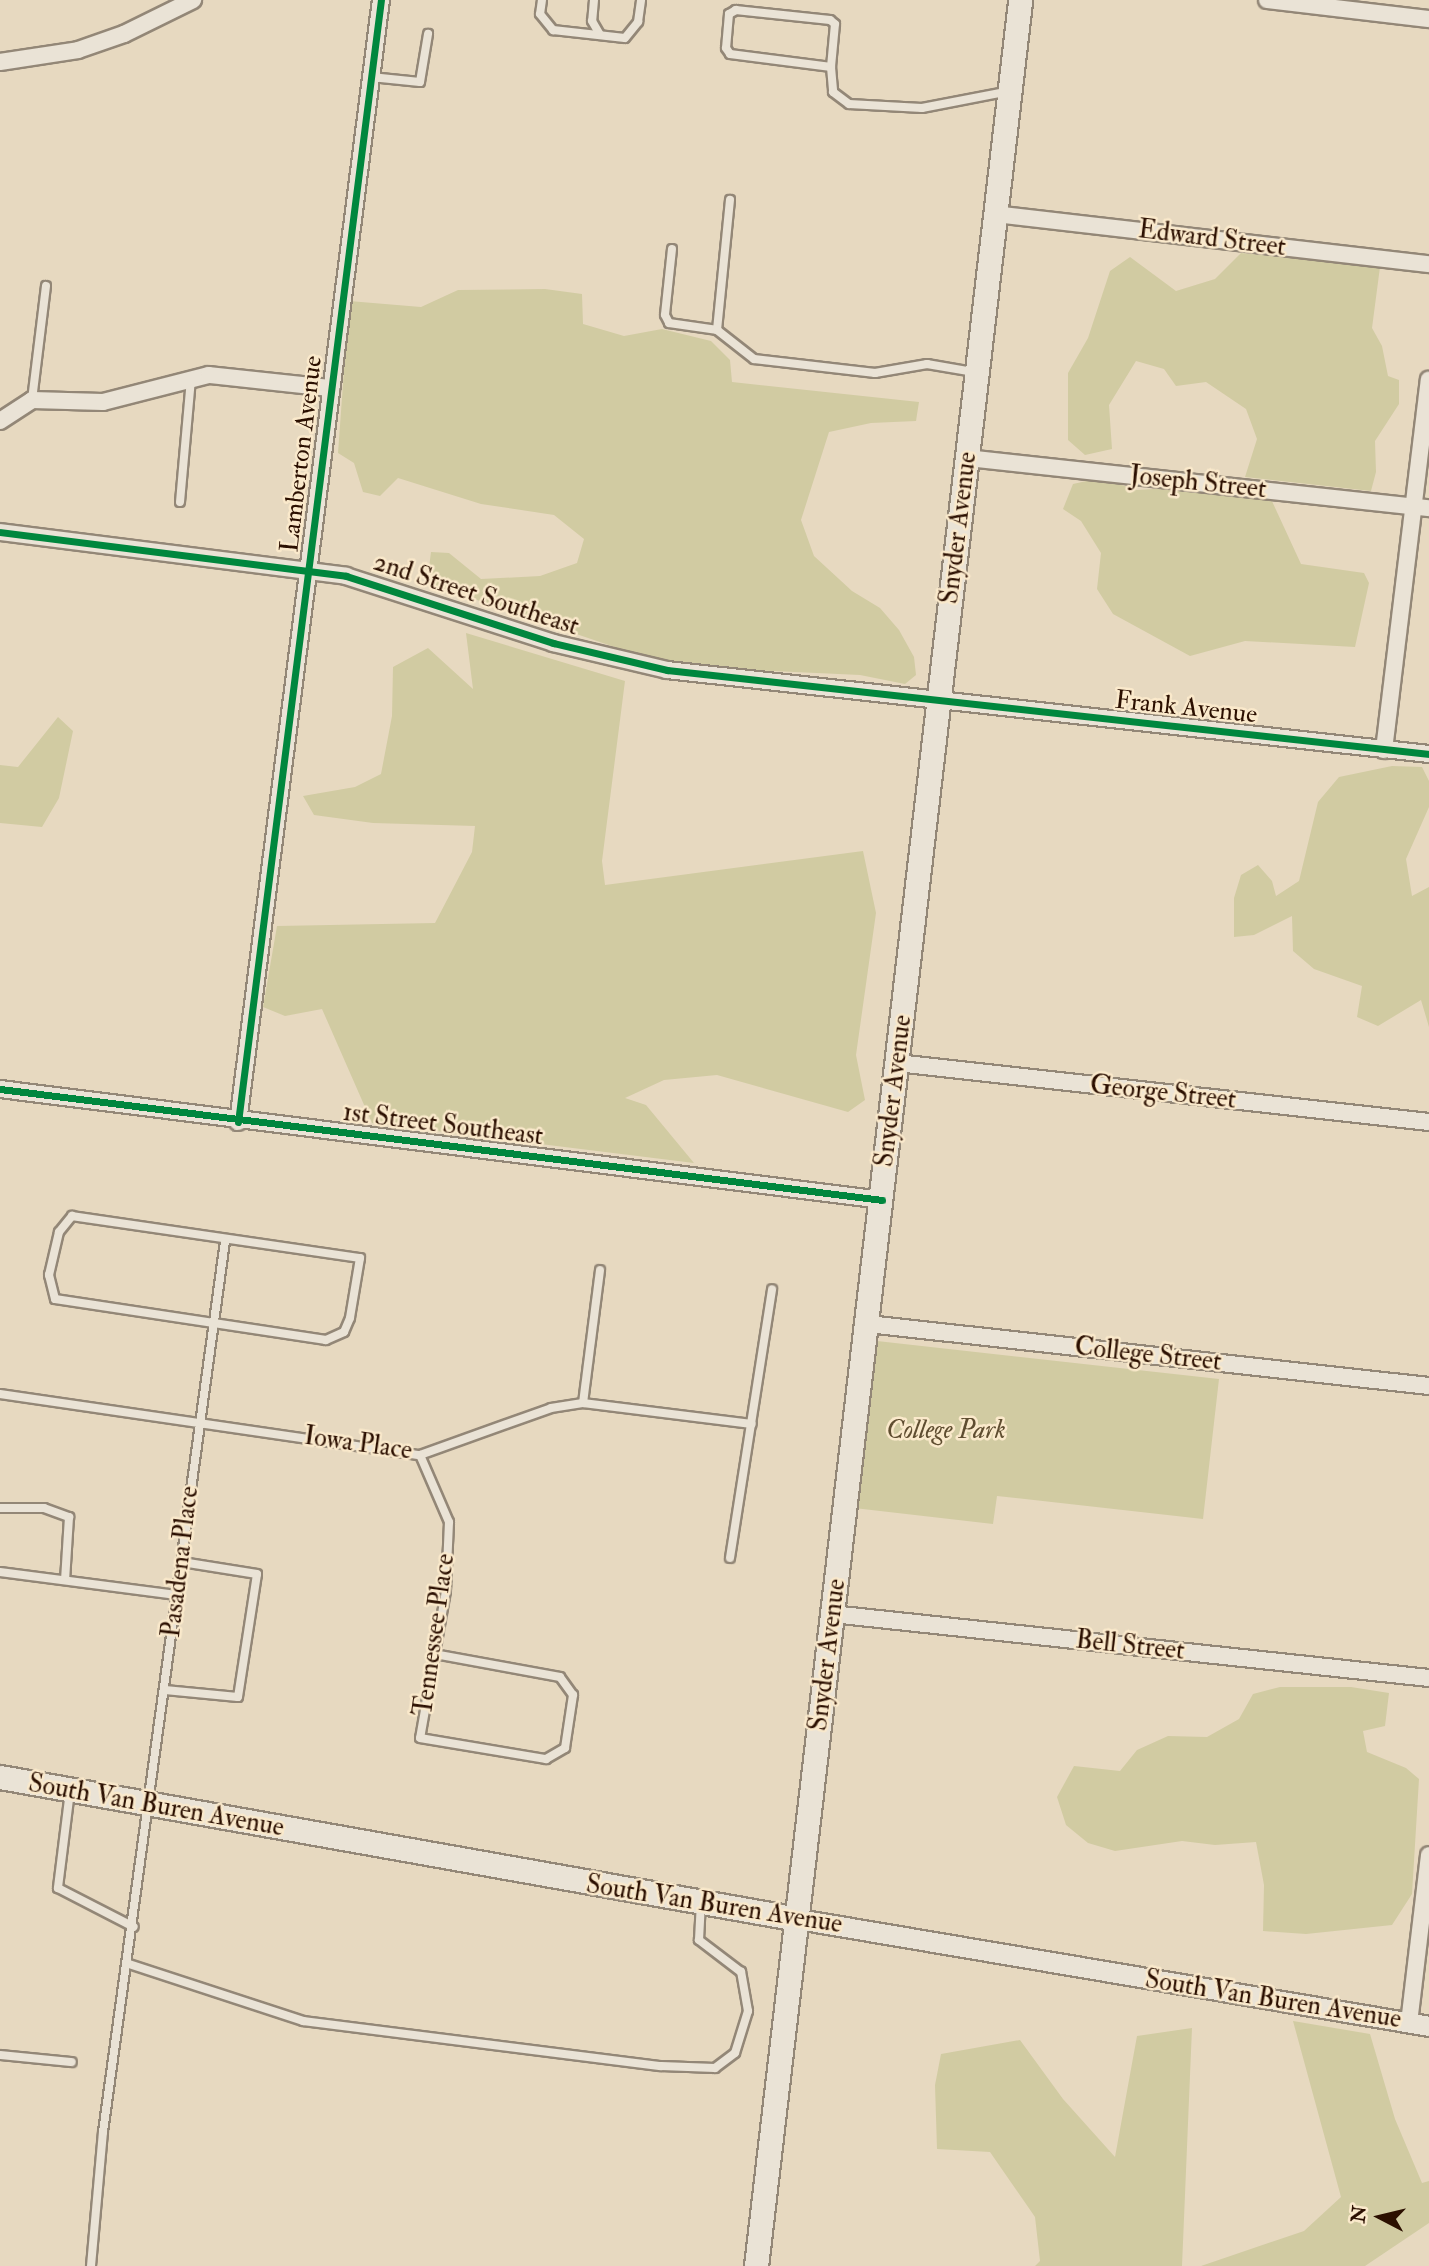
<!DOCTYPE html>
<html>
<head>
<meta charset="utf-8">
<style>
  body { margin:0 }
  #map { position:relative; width:1429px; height:2266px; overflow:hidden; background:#e7d9c0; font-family:"IM FELL Double Pica",serif }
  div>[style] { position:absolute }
  .green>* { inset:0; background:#d1cba2 }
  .roads { filter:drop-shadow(2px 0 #938777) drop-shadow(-2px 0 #938777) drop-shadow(0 2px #938777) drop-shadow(0 -2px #938777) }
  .service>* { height:8px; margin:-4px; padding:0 4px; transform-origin:4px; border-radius:4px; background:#eae3d6 }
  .minor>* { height:16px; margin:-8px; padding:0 8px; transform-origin:8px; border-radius:8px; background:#eae3d6 }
  .tertiary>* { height:19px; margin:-9.5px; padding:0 9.5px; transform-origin:9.5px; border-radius:9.5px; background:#eae3d6 }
  .secondary>* { height:23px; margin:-11.5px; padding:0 11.5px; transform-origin:11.5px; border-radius:11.5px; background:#eae3d6 }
  .cycleway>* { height:7px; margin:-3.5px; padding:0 3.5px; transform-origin:3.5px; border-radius:3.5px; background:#00873e }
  span { translate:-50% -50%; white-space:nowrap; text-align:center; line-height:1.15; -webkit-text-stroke:5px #fae9cb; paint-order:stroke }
  .street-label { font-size:26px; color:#2b0f00 }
  .park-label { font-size:26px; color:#5f4d30; font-style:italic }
  .north { position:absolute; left:1345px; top:2182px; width:70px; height:70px; -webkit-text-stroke:5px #fae9cb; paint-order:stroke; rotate:277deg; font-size:19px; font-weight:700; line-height:28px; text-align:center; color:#2b0f00 }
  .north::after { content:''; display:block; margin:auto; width:24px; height:32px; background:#2b0f00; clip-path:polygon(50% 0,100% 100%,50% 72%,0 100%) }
</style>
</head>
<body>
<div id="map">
  <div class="green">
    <i style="clip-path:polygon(1241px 253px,1380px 267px,1372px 328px,1382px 346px,1388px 376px,1399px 380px,1399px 404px,1375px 441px,1376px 472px,1371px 491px,1245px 477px,1257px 439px,1246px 409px,1206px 382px,1176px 386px,1164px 369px,1136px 361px,1109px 405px,1112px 449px,1085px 455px,1068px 440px,1068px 373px,1088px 338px,1110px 271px,1130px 257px,1176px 291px,1215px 279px)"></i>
    <i style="clip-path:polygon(545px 289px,582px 294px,583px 324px,624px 336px,662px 329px,711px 341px,730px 360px,732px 382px,919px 402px,916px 421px,871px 423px,829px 432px,801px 520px,814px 556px,852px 591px,880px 608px,899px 630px,914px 657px,916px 675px,905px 684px,860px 675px,707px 668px,641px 656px,427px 583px,431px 552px,449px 553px,481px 579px,540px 576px,577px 563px,584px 539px,554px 515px,481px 504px,398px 478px,380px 496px,363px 492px,354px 463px,338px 453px,349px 301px,421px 307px,458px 290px)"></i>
    <i style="clip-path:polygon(1100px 478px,1137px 490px,1171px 488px,1271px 499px,1301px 564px,1364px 573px,1369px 583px,1355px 647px,1245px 641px,1190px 656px,1113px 614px,1097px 589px,1101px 553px,1081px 521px,1063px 509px,1073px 484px)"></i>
    <i style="clip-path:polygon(466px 633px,625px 681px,602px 861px,605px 885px,863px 851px,876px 913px,856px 1055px,865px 1100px,848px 1112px,717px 1075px,664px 1080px,625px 1098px,646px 1105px,694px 1163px,372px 1123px,322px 1009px,285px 1016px,263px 1007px,277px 926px,435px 923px,472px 852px,475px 826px,373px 823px,314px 815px,303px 796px,355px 787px,381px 774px,392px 716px,393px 667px,428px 648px,473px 689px)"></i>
    <i style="clip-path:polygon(58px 717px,73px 731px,59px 798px,42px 827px,0 823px,0 765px,18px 767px)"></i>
    <i style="clip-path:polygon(1392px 766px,1422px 767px,1429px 781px,1429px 807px,1406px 859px,1412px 896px,1429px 887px,1429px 1027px,1421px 1000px,1378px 1026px,1357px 1017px,1362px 986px,1314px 969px,1293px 951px,1292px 916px,1254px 935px,1234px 937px,1234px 898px,1241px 875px,1258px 865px,1272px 881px,1276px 896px,1299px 881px,1318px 802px,1339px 777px)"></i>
    <i style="clip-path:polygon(877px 1341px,1219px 1379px,1203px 1519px,997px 1496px,993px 1524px,854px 1508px,872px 1345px)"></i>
    <i style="clip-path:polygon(1280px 1687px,1351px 1687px,1389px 1693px,1385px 1726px,1363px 1731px,1367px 1752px,1406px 1768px,1419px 1779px,1412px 1894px,1392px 1925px,1306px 1934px,1263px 1931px,1264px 1885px,1256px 1842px,1215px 1845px,1182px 1841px,1115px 1851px,1088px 1843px,1066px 1825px,1057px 1797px,1074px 1766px,1120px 1771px,1137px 1750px,1168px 1736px,1207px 1737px,1239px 1719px,1253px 1694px)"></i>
    <i style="clip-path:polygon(1293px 2021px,1370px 2034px,1395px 2119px,1422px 2183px,1429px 2181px,1429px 2223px,1365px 2266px,1201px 2266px,1304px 2231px,1341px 2197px)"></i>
    <i style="clip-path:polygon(1192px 2028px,1182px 2266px,1035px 2266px,1040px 2261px,1035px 2217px,990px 2152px,937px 2149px,935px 2085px,941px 2054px,1020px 2040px,1063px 2099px,1115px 2157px,1137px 2036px)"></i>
  </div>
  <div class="roads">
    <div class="service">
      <i style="left:542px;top:0;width:14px;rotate:98deg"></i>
      <i style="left:540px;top:14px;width:21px;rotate:51deg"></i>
      <i style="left:553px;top:30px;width:72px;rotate:6.3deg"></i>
      <i style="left:625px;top:38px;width:21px;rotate:-51deg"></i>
      <i style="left:638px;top:22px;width:22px;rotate:-82deg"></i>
      <i style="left:594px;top:0;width:21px;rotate:95deg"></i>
      <i style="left:592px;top:21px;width:16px;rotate:60deg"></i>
      <i style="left:831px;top:67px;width:43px;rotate:-84.7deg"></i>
      <i style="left:835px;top:24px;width:6px;rotate:-141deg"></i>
      <i style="left:830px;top:20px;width:95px;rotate:-173.9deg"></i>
      <i style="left:736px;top:10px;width:8px;rotate:150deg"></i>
      <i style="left:729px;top:14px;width:34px;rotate:95deg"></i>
      <i style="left:726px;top:48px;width:7px;rotate:56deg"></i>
      <i style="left:730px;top:54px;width:102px;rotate:7.3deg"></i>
      <i style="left:831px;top:67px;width:25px;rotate:85deg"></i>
      <i style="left:833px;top:92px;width:20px;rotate:37deg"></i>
      <i style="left:849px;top:104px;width:73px;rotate:3.1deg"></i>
      <i style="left:922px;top:108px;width:85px;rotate:-10.9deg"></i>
      <i style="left:371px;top:77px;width:49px;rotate:5.8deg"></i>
      <i style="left:420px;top:82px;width:49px;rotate:-80.5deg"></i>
      <i style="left:672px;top:249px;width:66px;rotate:96.1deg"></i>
      <i style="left:665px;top:315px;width:9px;rotate:63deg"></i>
      <i style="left:669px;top:323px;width:49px;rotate:8.3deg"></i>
      <i style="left:717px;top:330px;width:47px;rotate:38.1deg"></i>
      <i style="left:754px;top:359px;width:122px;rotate:6.6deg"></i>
      <i style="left:875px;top:373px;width:53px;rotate:-9.8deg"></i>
      <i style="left:927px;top:364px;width:48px;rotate:9.7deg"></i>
      <i style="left:717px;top:330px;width:131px;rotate:-84.3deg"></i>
      <i style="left:32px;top:400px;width:115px;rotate:-83deg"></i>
      <i style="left:180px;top:502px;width:123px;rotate:-84.9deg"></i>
      <i style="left:72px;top:1216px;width:291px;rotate:8.3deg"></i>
      <i style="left:360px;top:1258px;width:61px;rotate:99.5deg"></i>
      <i style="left:350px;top:1318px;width:15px;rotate:113deg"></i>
      <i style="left:344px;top:1332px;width:20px;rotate:156deg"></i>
      <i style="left:326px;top:1340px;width:274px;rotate:-171.4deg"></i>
      <i style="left:55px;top:1299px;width:25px;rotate:-104deg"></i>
      <i style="left:49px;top:1275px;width:44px;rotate:-76.9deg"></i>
      <i style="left:59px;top:1232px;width:21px;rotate:-51deg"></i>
      <i style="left:0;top:1394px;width:424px;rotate:8.3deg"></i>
      <i style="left:420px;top:1455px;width:139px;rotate:-19.7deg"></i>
      <i style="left:551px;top:1408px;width:32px;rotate:-9deg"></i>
      <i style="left:583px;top:1403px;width:170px;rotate:7.1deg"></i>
      <i style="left:583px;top:1403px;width:134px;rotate:-82.7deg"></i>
      <i style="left:420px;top:1455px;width:73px;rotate:66.6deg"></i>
      <i style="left:449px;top:1522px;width:69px;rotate:92.5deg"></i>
      <i style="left:446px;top:1591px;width:149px;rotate:100deg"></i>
      <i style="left:420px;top:1738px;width:128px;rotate:9.5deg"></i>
      <i style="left:546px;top:1759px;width:22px;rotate:-30deg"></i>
      <i style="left:565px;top:1748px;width:54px;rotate:-81.4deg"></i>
      <i style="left:573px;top:1695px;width:22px;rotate:-126deg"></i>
      <i style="left:560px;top:1677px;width:127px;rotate:-169.6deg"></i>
      <i style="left:0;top:1508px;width:44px"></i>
      <i style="left:44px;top:1508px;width:27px;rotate:20deg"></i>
      <i style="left:69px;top:1517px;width:63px;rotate:93.6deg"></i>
      <i style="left:730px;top:1558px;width:272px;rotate:-81.1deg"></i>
      <i style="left:0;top:1572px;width:178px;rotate:7.4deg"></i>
      <i style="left:165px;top:1690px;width:73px;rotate:5.5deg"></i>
      <i style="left:238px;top:1697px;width:124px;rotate:-81.2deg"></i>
      <i style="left:257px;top:1574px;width:76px;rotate:-170.9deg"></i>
      <i style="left:70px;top:1791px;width:98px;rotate:97.1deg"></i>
      <i style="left:58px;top:1888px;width:85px;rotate:27.2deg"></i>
      <i style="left:129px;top:1964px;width:183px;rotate:18.1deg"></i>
      <i style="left:303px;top:2021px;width:361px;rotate:7.2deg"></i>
      <i style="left:661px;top:2066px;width:54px;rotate:2.1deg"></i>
      <i style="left:715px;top:2068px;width:25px;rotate:-37deg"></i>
      <i style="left:735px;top:2053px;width:44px;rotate:-72.8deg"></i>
      <i style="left:748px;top:2011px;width:40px;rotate:-100deg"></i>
      <i style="left:741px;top:1972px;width:53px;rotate:-142.7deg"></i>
      <i style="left:699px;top:1940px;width:35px;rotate:-87deg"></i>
      <i style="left:0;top:2055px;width:72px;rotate:5.6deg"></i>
      <i style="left:91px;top:2266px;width:135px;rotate:-84.9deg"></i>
      <i style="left:103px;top:2132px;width:899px;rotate:-82.2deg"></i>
    </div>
    <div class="minor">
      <i style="left:1267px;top:0;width:163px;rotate:6.7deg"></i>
      <i style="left:0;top:62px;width:79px;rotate:-8.7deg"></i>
      <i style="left:78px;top:50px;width:49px;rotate:-19.2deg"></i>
      <i style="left:124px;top:34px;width:77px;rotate:-26.2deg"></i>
      <i style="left:995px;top:214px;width:437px;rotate:6.6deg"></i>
      <i style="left:0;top:421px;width:38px;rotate:-33deg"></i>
      <i style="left:32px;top:400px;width:71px;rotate:1.6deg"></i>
      <i style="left:103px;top:402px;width:109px;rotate:-14.3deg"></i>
      <i style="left:209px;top:375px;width:123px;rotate:6.1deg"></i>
      <i style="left:967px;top:458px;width:465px;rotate:6.2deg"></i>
      <i style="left:0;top:532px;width:349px;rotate:7.2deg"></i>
      <i style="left:346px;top:576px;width:218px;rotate:17.9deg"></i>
      <i style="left:553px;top:643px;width:117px;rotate:13.3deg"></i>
      <i style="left:667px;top:670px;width:767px;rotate:6.29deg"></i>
      <i style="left:1384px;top:750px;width:373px;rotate:-83.1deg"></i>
      <i style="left:897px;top:1063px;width:535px;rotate:6.33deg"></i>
      <i style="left:0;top:1089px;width:889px;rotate:7.17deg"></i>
      <i style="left:238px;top:1122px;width:1131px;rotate:-82.74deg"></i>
      <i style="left:868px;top:1324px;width:564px;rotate:6.31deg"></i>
      <i style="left:832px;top:1614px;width:600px;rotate:6.12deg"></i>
      <i style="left:1409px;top:2023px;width:169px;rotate:-83.2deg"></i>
    </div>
    <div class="tertiary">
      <i style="left:798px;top:1919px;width:640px;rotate:9.62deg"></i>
    </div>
    <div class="secondary">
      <i style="left:0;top:1777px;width:811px;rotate:10.09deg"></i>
      <i style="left:756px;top:2266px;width:2281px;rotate:-83.35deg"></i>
    </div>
  </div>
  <div class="cycleway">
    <i style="left:0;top:532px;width:349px;rotate:7.2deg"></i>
    <i style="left:346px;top:576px;width:218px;rotate:17.9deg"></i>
    <i style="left:553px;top:643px;width:117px;rotate:13.3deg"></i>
    <i style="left:667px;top:670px;width:767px;rotate:6.29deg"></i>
    <i style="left:0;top:1089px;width:889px;rotate:7.17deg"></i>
    <i style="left:238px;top:1122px;width:1131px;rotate:-82.74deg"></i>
  </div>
  <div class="street-label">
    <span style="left:1212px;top:239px;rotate:7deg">Edward Street</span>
    <span style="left:302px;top:454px;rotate:-83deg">Lamberton Avenue</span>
    <span style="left:1198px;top:483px;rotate:6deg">Joseph Street</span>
    <span style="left:959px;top:528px;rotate:-83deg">Snyder Avenue</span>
    <span style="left:476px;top:595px;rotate:18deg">2nd Street Southeast</span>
    <span style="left:1186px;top:708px;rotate:6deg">Frank Avenue</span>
    <span style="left:894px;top:1091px;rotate:-83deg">Snyder Avenue</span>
    <span style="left:1163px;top:1093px;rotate:6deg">George Street</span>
    <span style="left:443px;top:1125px;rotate:7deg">1st Street Southeast</span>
    <span style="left:1148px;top:1355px;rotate:6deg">College Street</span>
    <span style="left:358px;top:1444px;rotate:8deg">Iowa Place</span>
    <span style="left:181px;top:1562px;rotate:-83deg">Pasadena Place</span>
    <span style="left:435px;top:1635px;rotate:-82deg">Tennessee Place</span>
    <span style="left:1130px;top:1646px;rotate:6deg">Bell Street</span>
    <span style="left:828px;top:1655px;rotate:-83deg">Snyder Avenue</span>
    <span style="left:156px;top:1806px;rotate:10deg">South Van Buren Avenue</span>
    <span style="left:714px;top:1905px;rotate:9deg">South Van Buren Avenue</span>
    <span style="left:1273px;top:2000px;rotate:9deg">South Van Buren Avenue</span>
  </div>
  <div class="park-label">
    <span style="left:946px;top:1431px">College Park</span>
  </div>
  <div class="north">N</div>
</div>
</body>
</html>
